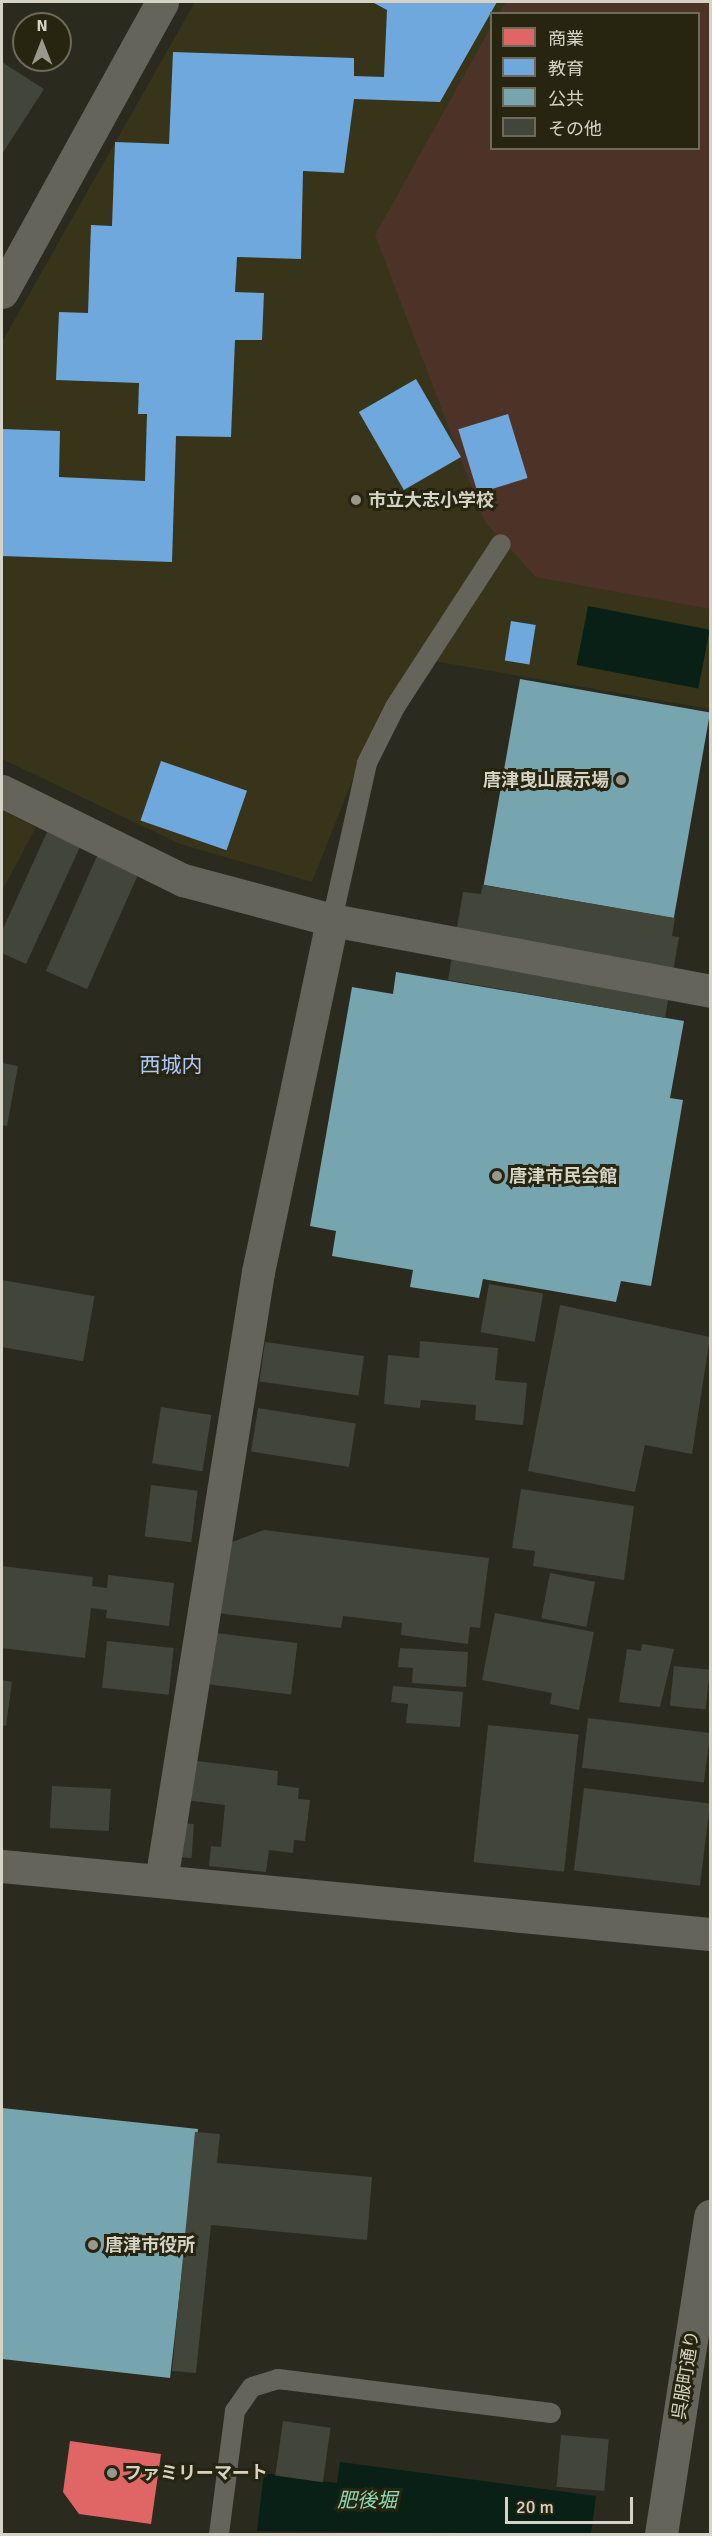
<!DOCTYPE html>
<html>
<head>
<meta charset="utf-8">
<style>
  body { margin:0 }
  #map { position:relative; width:712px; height:2536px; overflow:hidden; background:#2b2a1f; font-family:Signika,"Noto Sans JP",sans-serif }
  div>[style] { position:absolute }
  .built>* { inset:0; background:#37341a }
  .green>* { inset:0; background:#4d3228 }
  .water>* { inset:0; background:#082016; transform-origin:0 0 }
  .shops>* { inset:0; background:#e06666 }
  .schools>* { inset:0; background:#6fa8dc; transform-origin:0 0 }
  .public>* { inset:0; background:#76a5af; transform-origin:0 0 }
  .building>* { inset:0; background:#424539; transform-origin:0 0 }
  .lane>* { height:20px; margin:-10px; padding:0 10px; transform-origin:10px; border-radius:10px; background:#65645a }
  .street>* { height:33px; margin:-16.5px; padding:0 16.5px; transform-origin:16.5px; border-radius:16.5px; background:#65645a }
  .dots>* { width:16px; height:16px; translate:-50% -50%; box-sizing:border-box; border:3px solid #272510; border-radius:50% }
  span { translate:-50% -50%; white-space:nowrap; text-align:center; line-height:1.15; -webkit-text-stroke:6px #272510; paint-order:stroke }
  .poi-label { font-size:18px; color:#d4d3c6; font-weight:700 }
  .left { translate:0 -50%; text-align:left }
  .right { translate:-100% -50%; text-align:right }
  .street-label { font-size:18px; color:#d4d3c6 }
  .water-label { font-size:20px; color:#8adbb9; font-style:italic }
  .quarter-label { font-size:21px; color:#adcafe }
  .frame { position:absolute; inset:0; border:3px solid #d4d3c6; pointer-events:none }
  .legend { position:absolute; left:490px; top:12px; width:210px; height:138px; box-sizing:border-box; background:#272510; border:2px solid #6c6b59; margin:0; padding:8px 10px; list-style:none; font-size:18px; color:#d4d3c6 }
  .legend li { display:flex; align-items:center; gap:12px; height:30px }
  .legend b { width:30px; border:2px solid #6c6b59 }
  .north { position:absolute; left:12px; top:12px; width:60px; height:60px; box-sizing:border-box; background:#272510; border:2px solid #6c6b59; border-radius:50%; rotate:0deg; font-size:16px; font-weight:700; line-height:24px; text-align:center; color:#d4d3c6 }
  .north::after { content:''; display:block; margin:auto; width:21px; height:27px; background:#99988c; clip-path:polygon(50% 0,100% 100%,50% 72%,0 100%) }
  .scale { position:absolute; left:505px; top:2497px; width:128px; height:27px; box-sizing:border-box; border:3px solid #d4d3c6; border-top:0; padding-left:8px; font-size:18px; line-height:21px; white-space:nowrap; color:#d4d3c6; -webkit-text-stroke:4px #272510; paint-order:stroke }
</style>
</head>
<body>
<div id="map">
  <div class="built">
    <i style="clip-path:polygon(evenodd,195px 2px,710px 2px,710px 709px,416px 658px,360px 761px,312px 882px,180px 844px,2px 759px,2px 342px,195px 2px,492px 14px,698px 14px,698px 148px,492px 148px,492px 14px)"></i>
    <i style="clip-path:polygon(2px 810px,36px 827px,2px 891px)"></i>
  </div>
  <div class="green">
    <i style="clip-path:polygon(506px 2px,710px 2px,710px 609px,536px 577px,485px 522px,375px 235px,491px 27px,492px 148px,698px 148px,698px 14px,499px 13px)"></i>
  </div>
  <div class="water">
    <i style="left:588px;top:606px;width:124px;height:60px;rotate:11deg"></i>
    <i style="clip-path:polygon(340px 2462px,596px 2496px,591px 2534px,257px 2531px,264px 2473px,337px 2483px)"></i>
  </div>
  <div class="shops">
    <i style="clip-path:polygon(70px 2441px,161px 2454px,151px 2524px,79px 2514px,63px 2492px)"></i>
  </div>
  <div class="schools">
    <i style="clip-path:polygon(372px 2px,497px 2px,440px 102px,354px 99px,344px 173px,303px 171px,301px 259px,237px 257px,235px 292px,264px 293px,262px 340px,235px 340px,231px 437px,176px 436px,172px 562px,2px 556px,2px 429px,60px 431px,59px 477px,145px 481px,147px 414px,138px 414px,139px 383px,56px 380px,59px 312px,88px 313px,91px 225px,112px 226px,115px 142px,169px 144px,173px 52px,354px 58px,354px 76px,384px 77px,387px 10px)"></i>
    <i style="left:416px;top:379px;width:90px;height:66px;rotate:60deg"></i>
    <i style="left:508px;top:414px;width:67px;height:52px;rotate:73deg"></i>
    <i style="left:511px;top:621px;width:25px;height:40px;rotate:9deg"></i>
    <i style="left:161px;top:761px;width:91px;height:63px;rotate:19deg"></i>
  </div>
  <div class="public">
    <i style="left:520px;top:679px;width:193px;height:209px;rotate:10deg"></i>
    <i style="clip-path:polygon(396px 972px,684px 1021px,670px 1098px,683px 1100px,651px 1286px,621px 1281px,616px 1302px,483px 1279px,479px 1298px,410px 1287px,413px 1270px,332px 1256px,336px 1231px,310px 1226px,352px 987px,393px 994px)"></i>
    <i style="clip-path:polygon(2px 2108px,198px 2129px,170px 2378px,2px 2359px)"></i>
  </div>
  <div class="building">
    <i style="clip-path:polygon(2px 62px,44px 89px,2px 154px)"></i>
    <i style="clip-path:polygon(47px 832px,80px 847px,26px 964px,2px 953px,2px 931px)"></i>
    <i style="left:98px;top:854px;width:45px;height:128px;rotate:24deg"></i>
    <i style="clip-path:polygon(483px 885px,675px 918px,672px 936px,679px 937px,665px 1018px,448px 980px,463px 892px,481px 894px)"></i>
    <i style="clip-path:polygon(2px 1063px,18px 1066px,7px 1126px,2px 1125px)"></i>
    <i style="left:2px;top:1280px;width:94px;height:66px;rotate:10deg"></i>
    <i style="left:489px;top:1284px;width:55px;height:49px;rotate:10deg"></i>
    <i style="clip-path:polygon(560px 1305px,710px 1337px,692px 1454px,645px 1445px,635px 1492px,528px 1471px)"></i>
    <i style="clip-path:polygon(420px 1341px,498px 1348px,495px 1380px,527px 1383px,523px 1425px,475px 1420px,476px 1405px,421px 1400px,420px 1408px,384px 1404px,388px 1355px,419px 1358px)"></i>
    <i style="left:265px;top:1342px;width:100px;height:40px;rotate:8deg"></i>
    <i style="left:161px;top:1407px;width:51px;height:57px;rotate:9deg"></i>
    <i style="left:258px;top:1408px;width:99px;height:44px;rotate:9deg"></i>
    <i style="left:151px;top:1485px;width:47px;height:52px;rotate:7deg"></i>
    <i style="clip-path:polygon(521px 1489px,634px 1506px,624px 1580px,533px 1566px,535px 1551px,512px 1548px)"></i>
    <i style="clip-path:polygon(264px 1530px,489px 1558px,480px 1628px,470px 1627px,468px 1644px,401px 1635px,402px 1623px,343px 1616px,341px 1628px,217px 1613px,224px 1557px,232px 1542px)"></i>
    <i style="clip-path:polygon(2px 1566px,93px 1577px,92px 1586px,107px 1588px,108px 1575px,174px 1583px,169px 1626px,106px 1618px,107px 1610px,91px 1608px,85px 1658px,2px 1648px)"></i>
    <i style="left:550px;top:1573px;width:46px;height:46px;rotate:11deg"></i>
    <i style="clip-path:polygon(495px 1613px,594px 1632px,579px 1710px,550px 1704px,552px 1693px,482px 1680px)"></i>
    <i style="left:216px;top:1633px;width:82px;height:52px;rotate:7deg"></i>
    <i style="left:107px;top:1641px;width:67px;height:47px;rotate:6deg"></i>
    <i style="clip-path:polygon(642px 1644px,674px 1649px,660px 1707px,619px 1702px,627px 1649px,641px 1651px)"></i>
    <i style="clip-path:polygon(400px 1648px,468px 1652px,466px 1687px,412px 1683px,413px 1668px,398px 1667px)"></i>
    <i style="left:674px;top:1666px;width:36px;height:40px;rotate:6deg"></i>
    <i style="clip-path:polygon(2px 1680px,12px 1682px,6px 1726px,2px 1725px)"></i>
    <i style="clip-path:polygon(393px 1686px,463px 1692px,460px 1727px,406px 1723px,408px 1704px,391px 1702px)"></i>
    <i style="left:588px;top:1718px;width:123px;height:50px;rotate:7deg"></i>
    <i style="left:488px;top:1725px;width:91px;height:138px;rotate:6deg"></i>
    <i style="clip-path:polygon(189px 1760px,278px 1771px,277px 1785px,299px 1788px,298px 1799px,310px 1800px,305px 1841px,294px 1840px,293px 1853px,269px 1850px,266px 1872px,209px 1866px,211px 1846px,221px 1847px,225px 1805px,185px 1800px)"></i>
    <i style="left:52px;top:1786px;width:59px;height:42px;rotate:3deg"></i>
    <i style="left:584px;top:1788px;width:127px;height:83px;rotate:7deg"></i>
    <i style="left:179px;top:1823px;width:15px;height:34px;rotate:4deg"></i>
    <i style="clip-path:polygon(195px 2132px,220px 2134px,217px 2163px,372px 2177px,367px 2240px,211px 2225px,196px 2373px,172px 2371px)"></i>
    <i style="left:283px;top:2421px;width:48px;height:55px;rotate:8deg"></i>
    <i style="left:561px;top:2435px;width:48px;height:52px;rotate:5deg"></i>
  </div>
  <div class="lane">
    <i style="left:332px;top:920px;width:161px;rotate:-77.4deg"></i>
    <i style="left:367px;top:763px;width:63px;rotate:-63.4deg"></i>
    <i style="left:395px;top:707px;width:194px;rotate:-57deg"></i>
    <i style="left:219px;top:2534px;width:124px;rotate:-82.6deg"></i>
    <i style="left:235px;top:2411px;width:29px;rotate:-55deg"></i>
    <i style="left:252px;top:2387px;width:27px;rotate:-17deg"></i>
    <i style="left:278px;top:2379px;width:275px;rotate:7.1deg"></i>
  </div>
  <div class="street">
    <i style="left:2px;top:292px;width:331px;rotate:-61.1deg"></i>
    <i style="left:2px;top:791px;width:202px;rotate:26.2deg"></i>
    <i style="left:183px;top:880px;width:154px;rotate:15deg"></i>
    <i style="left:332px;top:920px;width:385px;rotate:10.6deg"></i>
    <i style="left:2px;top:1866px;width:711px;rotate:5.49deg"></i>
    <i style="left:161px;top:1881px;width:617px;rotate:-80.95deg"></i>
    <i style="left:258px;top:1272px;width:360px;rotate:-78.1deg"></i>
    <i style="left:661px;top:2534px;width:322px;rotate:-81.2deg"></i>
  </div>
  <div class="dots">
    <i style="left:356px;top:500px;background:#99988c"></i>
    <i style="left:621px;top:780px;background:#99988c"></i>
    <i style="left:497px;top:1176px;background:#99988c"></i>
    <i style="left:93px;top:2245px;background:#99988c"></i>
    <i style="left:112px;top:2473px;background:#99988c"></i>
  </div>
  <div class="poi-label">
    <span class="left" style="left:368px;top:500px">市立大志小学校</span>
    <span class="right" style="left:609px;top:780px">唐津曳山展示場</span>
    <span class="left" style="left:509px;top:1176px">唐津市民会館</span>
    <span class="left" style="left:105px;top:2245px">唐津市役所</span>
    <span class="left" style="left:124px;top:2473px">ファミリーマート</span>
  </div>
  <div class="street-label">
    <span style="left:686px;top:2375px;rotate:-81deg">呉服町通り</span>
  </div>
  <div class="water-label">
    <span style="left:367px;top:2500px">肥後堀</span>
  </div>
  <div class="quarter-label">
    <span style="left:171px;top:1065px">西城内</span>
  </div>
  <div class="frame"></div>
  <ul class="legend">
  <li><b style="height:16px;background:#e06666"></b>商業</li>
  <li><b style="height:16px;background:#6fa8dc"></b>教育</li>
  <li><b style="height:16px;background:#76a5af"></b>公共</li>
  <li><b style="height:16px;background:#424539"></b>その他</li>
  </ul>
  <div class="north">N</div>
  <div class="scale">20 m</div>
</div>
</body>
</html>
